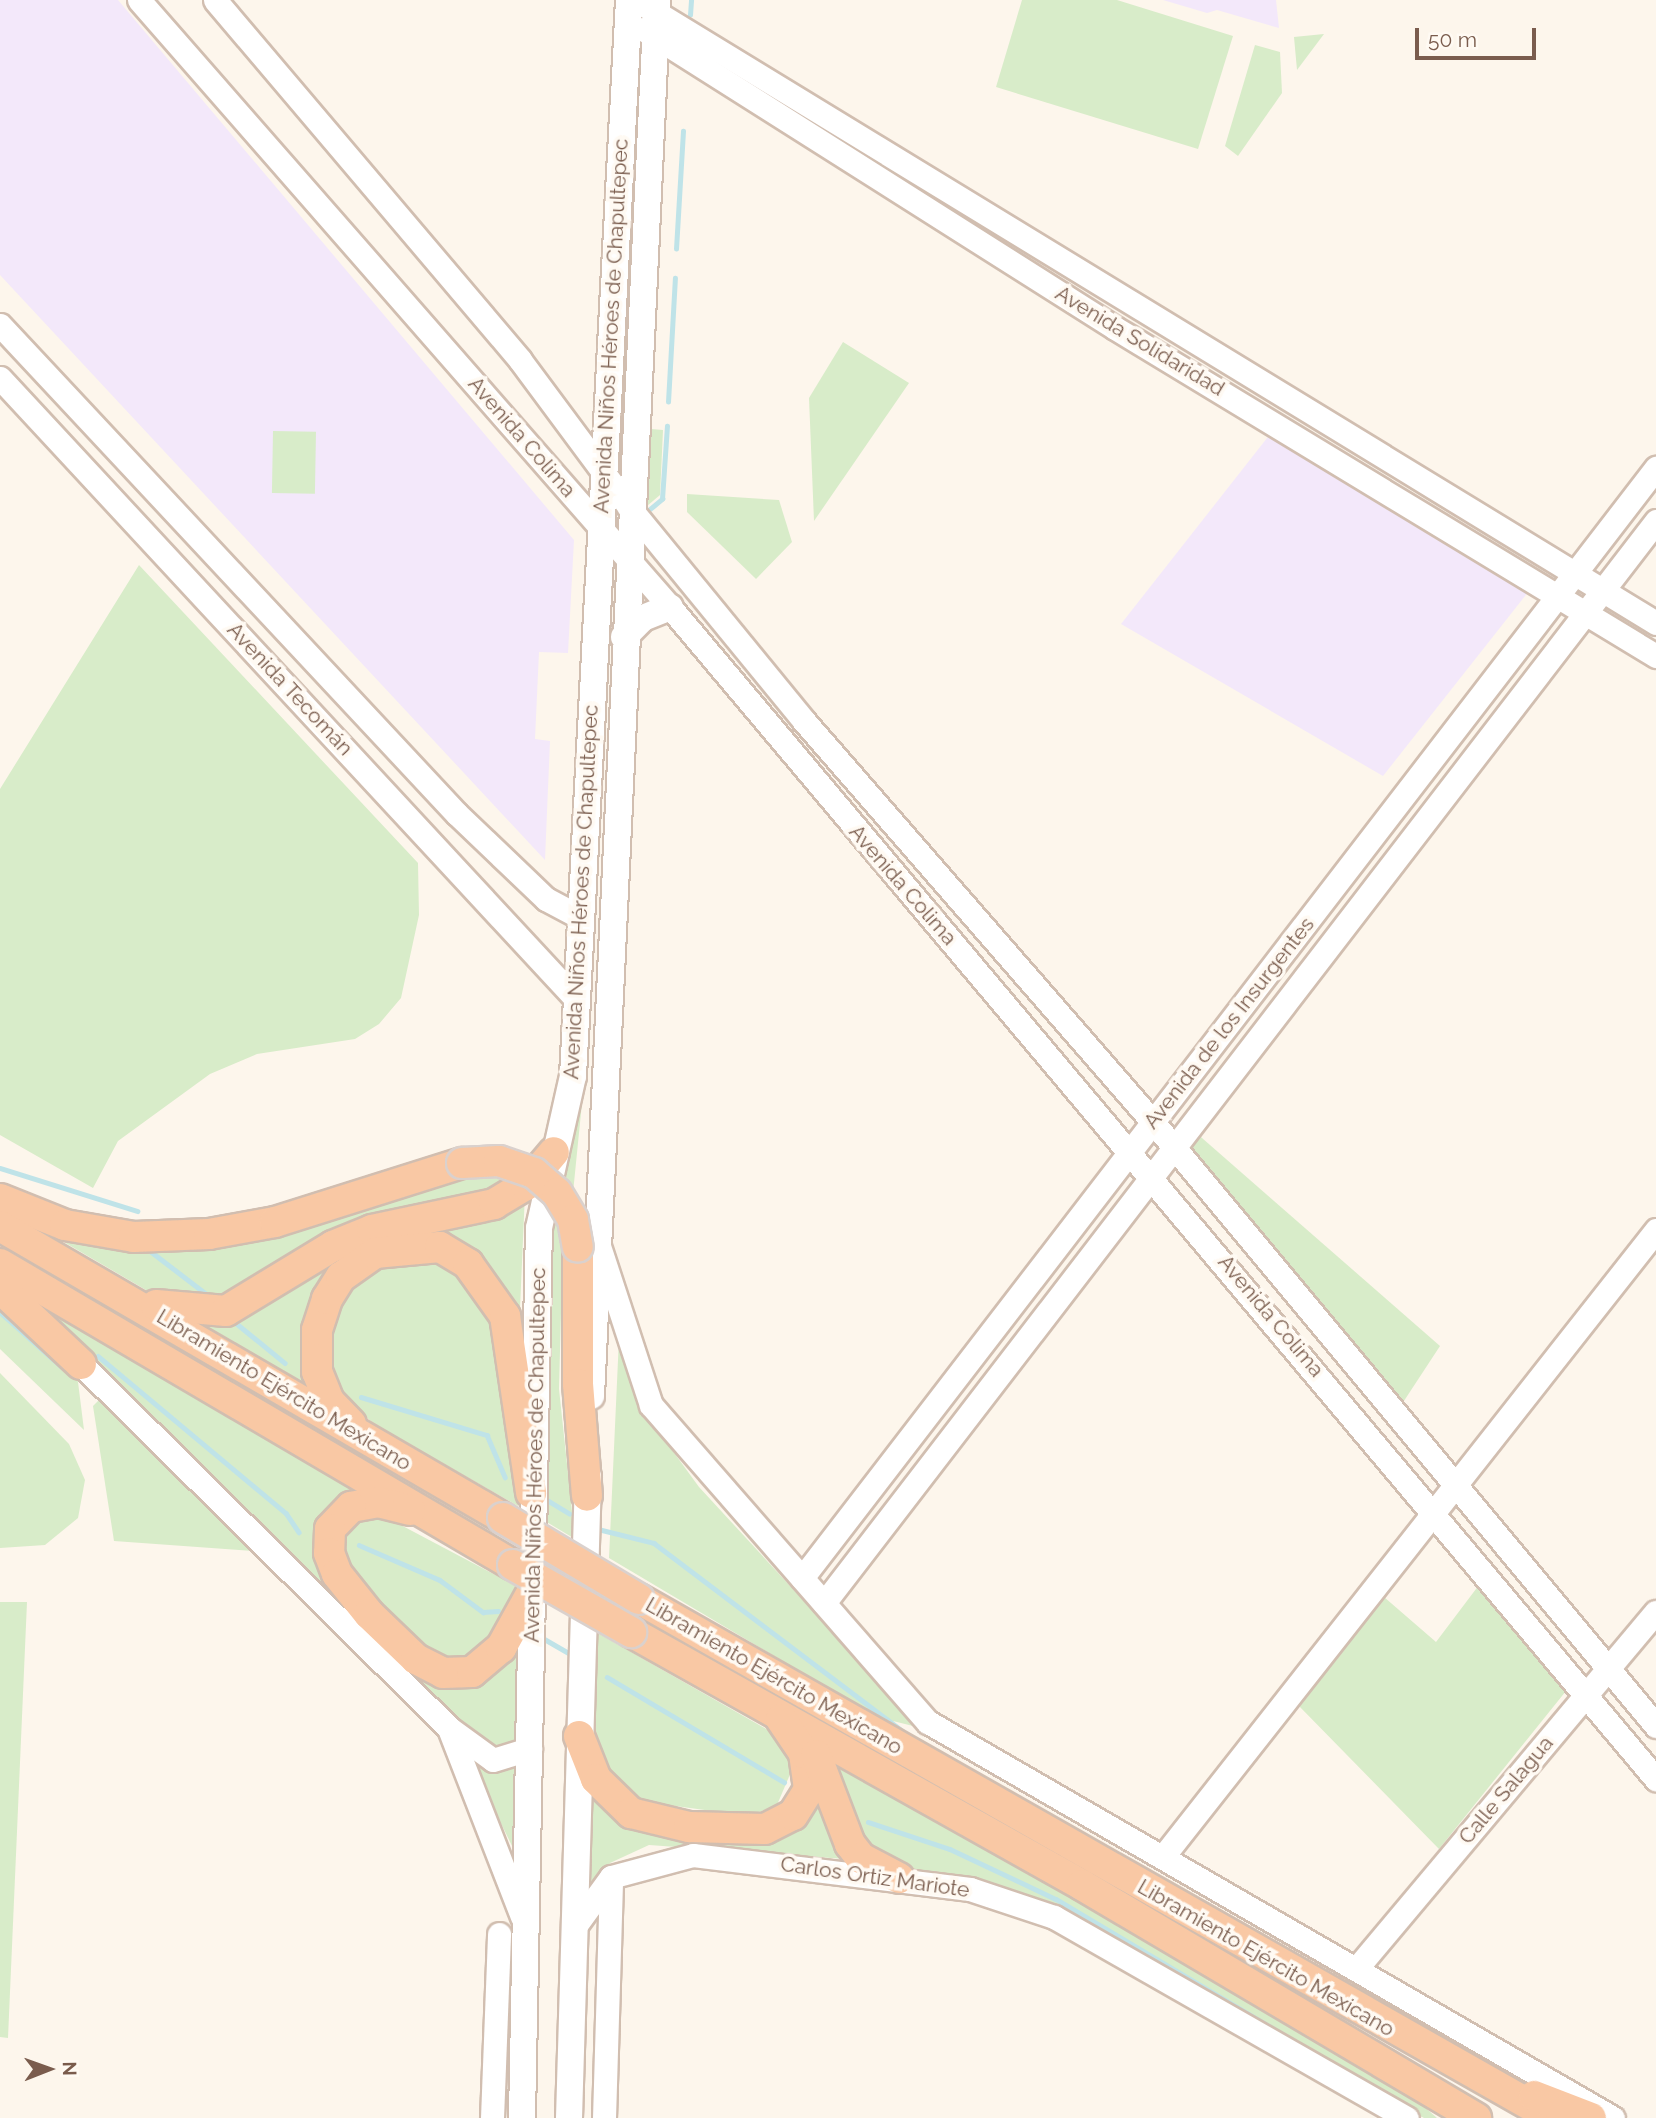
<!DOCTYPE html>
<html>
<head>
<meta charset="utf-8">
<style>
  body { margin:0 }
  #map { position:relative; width:1656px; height:2118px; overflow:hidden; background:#fdf6ec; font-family:Raleway,sans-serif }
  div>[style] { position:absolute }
  .education>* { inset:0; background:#f3e8fa }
  .green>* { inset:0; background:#d8ecc9; transform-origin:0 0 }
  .stream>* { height:4.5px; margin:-2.25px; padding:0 2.25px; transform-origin:2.25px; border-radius:2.25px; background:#bfe3e8 }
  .roads { filter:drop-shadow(2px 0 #d1beb0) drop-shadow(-2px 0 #d1beb0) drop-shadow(0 2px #d1beb0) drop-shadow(0 -2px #d1beb0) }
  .tertiary>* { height:23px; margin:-11.5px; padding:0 11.5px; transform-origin:11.5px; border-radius:11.5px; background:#fff }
  .secondary>* { height:26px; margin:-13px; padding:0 13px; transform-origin:13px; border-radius:13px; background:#fff }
  .trunk>* { height:30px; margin:-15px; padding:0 15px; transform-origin:15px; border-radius:15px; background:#f9c8a4 }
  .bridges { filter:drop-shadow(2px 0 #dad1cd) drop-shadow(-2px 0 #dad1cd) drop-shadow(0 2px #dad1cd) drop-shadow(0 -2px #dad1cd) }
  .trunk-bridge>* { height:30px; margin:-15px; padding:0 15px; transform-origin:15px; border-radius:15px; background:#f9c8a4 }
  span { translate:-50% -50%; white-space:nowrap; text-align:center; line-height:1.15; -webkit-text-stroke:7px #fffaf3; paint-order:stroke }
  .street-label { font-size:21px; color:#7a5c4d }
  .north { position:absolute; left:14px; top:2034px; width:70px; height:70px; -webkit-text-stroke:5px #fffaf3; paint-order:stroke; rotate:89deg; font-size:19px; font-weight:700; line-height:28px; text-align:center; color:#7a5c4d }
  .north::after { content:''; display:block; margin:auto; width:24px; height:32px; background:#7a5c4d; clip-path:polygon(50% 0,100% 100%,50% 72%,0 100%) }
  .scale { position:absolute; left:1415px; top:28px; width:121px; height:32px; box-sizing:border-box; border:4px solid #7a5c4d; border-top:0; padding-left:9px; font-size:21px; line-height:24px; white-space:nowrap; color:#7a5c4d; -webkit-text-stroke:5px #fffaf3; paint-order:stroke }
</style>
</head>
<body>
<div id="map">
  <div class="education">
    <i style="clip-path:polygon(0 0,118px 0,574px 540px,568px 653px,539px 652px,535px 739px,550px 741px,545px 860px,0 275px)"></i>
    <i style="clip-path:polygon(1163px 0,1276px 0,1279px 28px,1217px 10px,1207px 13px)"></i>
    <i style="clip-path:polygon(1271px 433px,1529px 591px,1383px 776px,1121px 624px)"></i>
  </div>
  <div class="green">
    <i style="clip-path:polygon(1022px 0,1117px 0,1233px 36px,1198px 149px,996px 87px)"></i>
    <i style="clip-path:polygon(1324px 34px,1297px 70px,1294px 37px)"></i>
    <i style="clip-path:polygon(1255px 45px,1280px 52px,1282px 93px,1238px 156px,1225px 146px)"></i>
    <i style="clip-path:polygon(843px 342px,909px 383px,814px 521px,809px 398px)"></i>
    <i style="clip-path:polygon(651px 429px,663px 430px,660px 495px,647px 506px)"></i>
    <i style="left:273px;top:431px;width:43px;height:62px;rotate:1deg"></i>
    <i style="clip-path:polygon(687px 494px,779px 500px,792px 542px,756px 579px,687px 512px)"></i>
    <i style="clip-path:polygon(139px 565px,418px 863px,419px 915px,401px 998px,379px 1024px,355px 1039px,257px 1054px,210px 1074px,118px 1141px,93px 1188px,0 1135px,0 789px)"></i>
    <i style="clip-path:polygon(584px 1083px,561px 1313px,559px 1389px,575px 1539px,540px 1518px,548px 1235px)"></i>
    <i style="clip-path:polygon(1194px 1131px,1440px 1346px,1400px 1407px,1181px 1148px)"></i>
    <i style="clip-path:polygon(482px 1175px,512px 1182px,211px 1305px,158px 1297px,45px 1231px,86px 1241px)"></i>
    <i style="clip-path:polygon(525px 1193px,518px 1355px,469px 1256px,343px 1263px,319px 1403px,192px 1324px,211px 1324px,353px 1245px)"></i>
    <i style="clip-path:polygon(405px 1260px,434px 1263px,461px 1277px,493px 1325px,518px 1506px,375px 1425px,335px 1389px,325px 1364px,334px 1306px,352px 1282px,377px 1266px)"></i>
    <i style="clip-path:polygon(7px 1280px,376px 1495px,318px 1536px,436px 1682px,522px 1627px,518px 1740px,501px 1749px,471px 1737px)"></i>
    <i style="clip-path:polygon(0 1302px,77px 1374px,84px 1430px,0 1349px)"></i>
    <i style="clip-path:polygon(619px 1338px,645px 1413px,699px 1487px,921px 1728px,877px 1717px,609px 1558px)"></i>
    <i style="clip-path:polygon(0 1373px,69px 1444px,85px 1480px,78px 1518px,45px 1545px,0 1548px)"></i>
    <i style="clip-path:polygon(102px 1397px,256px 1542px,253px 1551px,114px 1541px,93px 1406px)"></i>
    <i style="clip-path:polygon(380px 1514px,520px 1588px,479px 1658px,442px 1662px,353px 1586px,340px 1540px,356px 1520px)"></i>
    <i style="clip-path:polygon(1479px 1585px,1566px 1691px,1439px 1849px,1299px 1706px,1384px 1597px,1436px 1642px)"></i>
    <i style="clip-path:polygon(0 1602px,27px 1602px,8px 2038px,0 2037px)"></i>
    <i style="clip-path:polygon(596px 1632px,782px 1738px,794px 1765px,777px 1805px,749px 1816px,631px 1800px,606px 1776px,592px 1729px)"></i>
    <i style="clip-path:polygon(820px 1747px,1374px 2063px,1437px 2118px,1424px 2118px,1058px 1906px,966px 1878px,894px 1866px,863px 1847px)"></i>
    <i style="clip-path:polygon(470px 1760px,494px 1770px,517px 1766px,514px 1850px)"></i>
    <i style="clip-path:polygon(814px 1772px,845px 1859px,649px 1845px,610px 1863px,588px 1894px,588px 1784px,608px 1812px,627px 1824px,758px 1841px)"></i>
  </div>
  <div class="stream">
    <i style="left:690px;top:15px;width:15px;rotate:-86deg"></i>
    <i style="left:676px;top:249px;width:118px;rotate:-86.6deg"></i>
    <i style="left:668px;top:402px;width:124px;rotate:-86.8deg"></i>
    <i style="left:650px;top:509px;width:16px;rotate:-40deg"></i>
    <i style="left:662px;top:499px;width:73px;rotate:-86.1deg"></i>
    <i style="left:0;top:1168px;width:144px;rotate:17.4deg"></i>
    <i style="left:149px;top:1250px;width:76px;rotate:37.5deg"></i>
    <i style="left:0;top:1312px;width:83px;rotate:41.6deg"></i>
    <i style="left:236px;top:1323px;width:63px;rotate:39.2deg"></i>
    <i style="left:98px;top:1356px;width:245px;rotate:39.9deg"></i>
    <i style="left:286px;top:1513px;width:23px;rotate:56deg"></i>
    <i style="left:361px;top:1397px;width:132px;rotate:16.8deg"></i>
    <i style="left:487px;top:1435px;width:46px;rotate:66.8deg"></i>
    <i style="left:547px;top:1500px;width:26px;rotate:31deg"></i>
    <i style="left:598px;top:1529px;width:58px;rotate:14deg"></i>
    <i style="left:654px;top:1543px;width:313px;rotate:37.1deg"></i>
    <i style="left:359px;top:1545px;width:88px;rotate:23.4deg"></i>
    <i style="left:440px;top:1580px;width:54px;rotate:36.7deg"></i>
    <i style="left:483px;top:1612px;width:15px;rotate:-4deg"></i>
    <i style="left:541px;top:1637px;width:39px;rotate:30deg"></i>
    <i style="left:607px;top:1677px;width:206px;rotate:30.7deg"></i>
    <i style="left:868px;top:1822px;width:86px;rotate:18.2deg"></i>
    <i style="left:950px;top:1849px;width:117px;rotate:25.3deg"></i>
    <i style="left:1056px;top:1899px;width:375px;rotate:30.8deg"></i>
  </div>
  <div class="roads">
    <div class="tertiary">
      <i style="left:139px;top:0;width:806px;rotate:48.82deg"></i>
      <i style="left:670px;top:607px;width:1532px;rotate:49.93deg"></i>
      <i style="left:215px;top:0;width:472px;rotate:49.7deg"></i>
      <i style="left:520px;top:360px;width:183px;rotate:53.4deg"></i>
      <i style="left:629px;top:507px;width:276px;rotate:50.7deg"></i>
      <i style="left:804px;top:721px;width:532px;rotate:48.97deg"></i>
      <i style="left:1153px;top:1122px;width:786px;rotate:50.21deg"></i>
      <i style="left:644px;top:5px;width:1186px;rotate:31.41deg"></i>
      <i style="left:643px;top:29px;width:559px;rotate:32.35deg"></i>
      <i style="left:1115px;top:328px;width:633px;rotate:31.23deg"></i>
      <i style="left:0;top:325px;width:669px;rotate:46.94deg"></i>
      <i style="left:457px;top:814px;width:123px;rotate:43.7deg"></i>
      <i style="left:546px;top:899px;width:40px;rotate:28deg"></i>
      <i style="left:0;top:378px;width:850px;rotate:47.15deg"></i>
      <i style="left:600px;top:1249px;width:164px;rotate:71.9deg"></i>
      <i style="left:651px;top:1405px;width:421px;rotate:48.9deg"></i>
      <i style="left:928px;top:1722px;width:791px;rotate:30.03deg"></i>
      <i style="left:81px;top:1364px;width:518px;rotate:44.69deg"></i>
      <i style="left:449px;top:1728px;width:54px;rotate:36deg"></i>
      <i style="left:493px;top:1760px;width:39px;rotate:-17deg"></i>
      <i style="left:802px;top:1578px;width:1401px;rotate:-52.43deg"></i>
      <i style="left:824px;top:1603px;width:1365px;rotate:-52.44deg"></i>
      <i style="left:450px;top:1731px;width:199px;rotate:68.8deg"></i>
      <i style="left:1165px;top:1854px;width:794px;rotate:-51.8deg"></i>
      <i style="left:576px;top:1925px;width:59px;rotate:-53.9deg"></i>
      <i style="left:611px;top:1877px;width:85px;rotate:-15deg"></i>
      <i style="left:693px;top:1855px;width:279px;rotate:7deg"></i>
      <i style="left:970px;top:1889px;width:89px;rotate:18.4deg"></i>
      <i style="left:1054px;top:1917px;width:406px;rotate:29.7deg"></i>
      <i style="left:1356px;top:1969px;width:466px;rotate:-50deg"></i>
      <i style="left:492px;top:2118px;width:184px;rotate:-87.8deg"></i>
      <i style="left:604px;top:2118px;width:241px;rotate:-88.3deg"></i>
    </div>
    <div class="secondary">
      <i style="left:624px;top:637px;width:27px;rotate:-45deg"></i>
      <i style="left:643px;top:618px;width:29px;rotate:-22deg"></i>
      <i style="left:591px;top:1396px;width:1398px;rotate:-87.29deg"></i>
      <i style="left:522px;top:2118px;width:890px;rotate:-88.91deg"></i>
      <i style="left:539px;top:1228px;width:156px;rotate:-77.4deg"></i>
      <i style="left:573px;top:1076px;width:1077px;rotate:-87.02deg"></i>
      <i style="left:569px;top:2118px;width:642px;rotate:-88.3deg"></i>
    </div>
    <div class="trunk">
      <i style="left:0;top:1199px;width:70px;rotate:21.8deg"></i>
      <i style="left:65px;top:1225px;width:70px;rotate:9.9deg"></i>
      <i style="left:134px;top:1237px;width:75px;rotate:-2.3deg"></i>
      <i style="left:209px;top:1234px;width:67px;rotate:-10.3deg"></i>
      <i style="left:275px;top:1222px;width:196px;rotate:-17.5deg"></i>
      <i style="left:0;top:1226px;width:582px;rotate:30.14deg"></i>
      <i style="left:578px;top:1247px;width:137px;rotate:90deg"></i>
      <i style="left:578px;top:1384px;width:112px;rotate:85.4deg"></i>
      <i style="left:0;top:1264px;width:595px;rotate:30.4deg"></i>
      <i style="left:0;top:1288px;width:111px;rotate:43.2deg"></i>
      <i style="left:156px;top:1305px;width:70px;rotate:4.9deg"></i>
      <i style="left:226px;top:1311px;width:125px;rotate:-31.3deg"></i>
      <i style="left:333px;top:1246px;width:42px;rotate:-22.3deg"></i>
      <i style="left:372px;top:1230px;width:125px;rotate:-12deg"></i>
      <i style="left:494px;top:1204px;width:37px;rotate:-31deg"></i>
      <i style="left:526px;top:1185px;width:43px;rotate:-49.7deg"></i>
      <i style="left:351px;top:1424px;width:32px;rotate:-134deg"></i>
      <i style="left:329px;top:1401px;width:31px;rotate:-112deg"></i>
      <i style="left:317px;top:1372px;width:42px;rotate:-90deg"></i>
      <i style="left:317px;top:1330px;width:33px;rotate:-72deg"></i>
      <i style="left:327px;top:1299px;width:26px;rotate:-58deg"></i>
      <i style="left:341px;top:1277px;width:42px;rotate:-35.2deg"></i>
      <i style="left:375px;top:1253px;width:65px;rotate:-5.3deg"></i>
      <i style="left:440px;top:1247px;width:33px;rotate:31deg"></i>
      <i style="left:468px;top:1264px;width:64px;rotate:54.6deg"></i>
      <i style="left:505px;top:1316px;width:179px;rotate:81.6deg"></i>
      <i style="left:410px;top:1510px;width:32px;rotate:-166deg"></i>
      <i style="left:379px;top:1502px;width:28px;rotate:170deg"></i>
      <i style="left:351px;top:1507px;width:30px;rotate:134deg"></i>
      <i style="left:330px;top:1529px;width:24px;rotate:92deg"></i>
      <i style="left:329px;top:1553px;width:22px;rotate:69deg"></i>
      <i style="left:337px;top:1574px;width:51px;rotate:51.3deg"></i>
      <i style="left:369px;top:1614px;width:65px;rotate:43.8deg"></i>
      <i style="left:416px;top:1659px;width:30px;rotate:27deg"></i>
      <i style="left:443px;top:1673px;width:29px;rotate:-2deg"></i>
      <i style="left:472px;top:1672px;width:38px;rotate:-40deg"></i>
      <i style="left:501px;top:1648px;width:64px;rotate:-61deg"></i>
      <i style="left:639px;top:1599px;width:1051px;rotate:29.59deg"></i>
      <i style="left:631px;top:1632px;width:517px;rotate:29.29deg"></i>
      <i style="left:1082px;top:1885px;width:458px;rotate:30.6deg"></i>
      <i style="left:579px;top:1736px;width:46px;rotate:68.4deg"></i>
      <i style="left:596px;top:1779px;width:49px;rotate:44.2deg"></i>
      <i style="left:631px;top:1813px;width:60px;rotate:13.6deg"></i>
      <i style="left:689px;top:1827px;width:76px;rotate:1.5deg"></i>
      <i style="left:765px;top:1829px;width:31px;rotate:-27deg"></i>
      <i style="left:793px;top:1815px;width:31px;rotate:-58deg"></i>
      <i style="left:809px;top:1789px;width:36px;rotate:-98deg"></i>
      <i style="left:804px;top:1753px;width:41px;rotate:-124.1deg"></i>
      <i style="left:816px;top:1755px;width:95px;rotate:69.1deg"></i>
      <i style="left:850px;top:1844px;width:18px;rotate:52deg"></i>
      <i style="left:861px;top:1858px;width:43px;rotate:27.8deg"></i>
      <i style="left:1534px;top:2096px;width:61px;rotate:21.1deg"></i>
    </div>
  </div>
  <div class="bridges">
    <div class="trunk-bridge">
      <i style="left:462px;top:1163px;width:37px;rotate:-3deg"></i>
      <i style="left:499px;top:1161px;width:37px;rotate:19deg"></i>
      <i style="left:534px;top:1173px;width:30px;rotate:41deg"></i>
      <i style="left:557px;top:1193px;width:31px;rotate:59deg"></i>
      <i style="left:573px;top:1220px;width:27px;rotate:80deg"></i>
      <i style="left:503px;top:1518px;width:158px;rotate:30.8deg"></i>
      <i style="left:513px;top:1565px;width:136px;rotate:29.6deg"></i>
    </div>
  </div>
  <div class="street-label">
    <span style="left:611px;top:326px;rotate:-87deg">Avenida Niños Héroes de Chapultepec</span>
    <span style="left:1140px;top:341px;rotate:31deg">Avenida Solidaridad</span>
    <span style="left:522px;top:437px;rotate:49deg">Avenida Colima</span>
    <span style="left:290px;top:689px;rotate:47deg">Avenida Tecomán</span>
    <span style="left:903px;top:885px;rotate:49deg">Avenida Colima</span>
    <span style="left:581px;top:892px;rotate:-87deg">Avenida Niños Héroes de Chapultepec</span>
    <span style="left:1229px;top:1023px;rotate:-52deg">Avenida de los Insurgentes</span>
    <span style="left:1271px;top:1316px;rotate:50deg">Avenida Colima</span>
    <span style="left:284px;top:1390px;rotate:31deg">Libramiento Ejército Mexicano</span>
    <span style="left:535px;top:1455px;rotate:-89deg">Avenida Niños Héroes de Chapultepec</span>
    <span style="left:774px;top:1676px;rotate:30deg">Libramiento Ejército Mexicano</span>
    <span style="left:1506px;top:1790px;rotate:-50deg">Calle Salagua</span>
    <span style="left:875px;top:1877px;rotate:8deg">Carlos Ortiz Mariote</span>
    <span style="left:1266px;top:1958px;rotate:30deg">Libramiento Ejército Mexicano</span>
  </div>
  <div class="north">N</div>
  <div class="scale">50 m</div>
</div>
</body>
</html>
